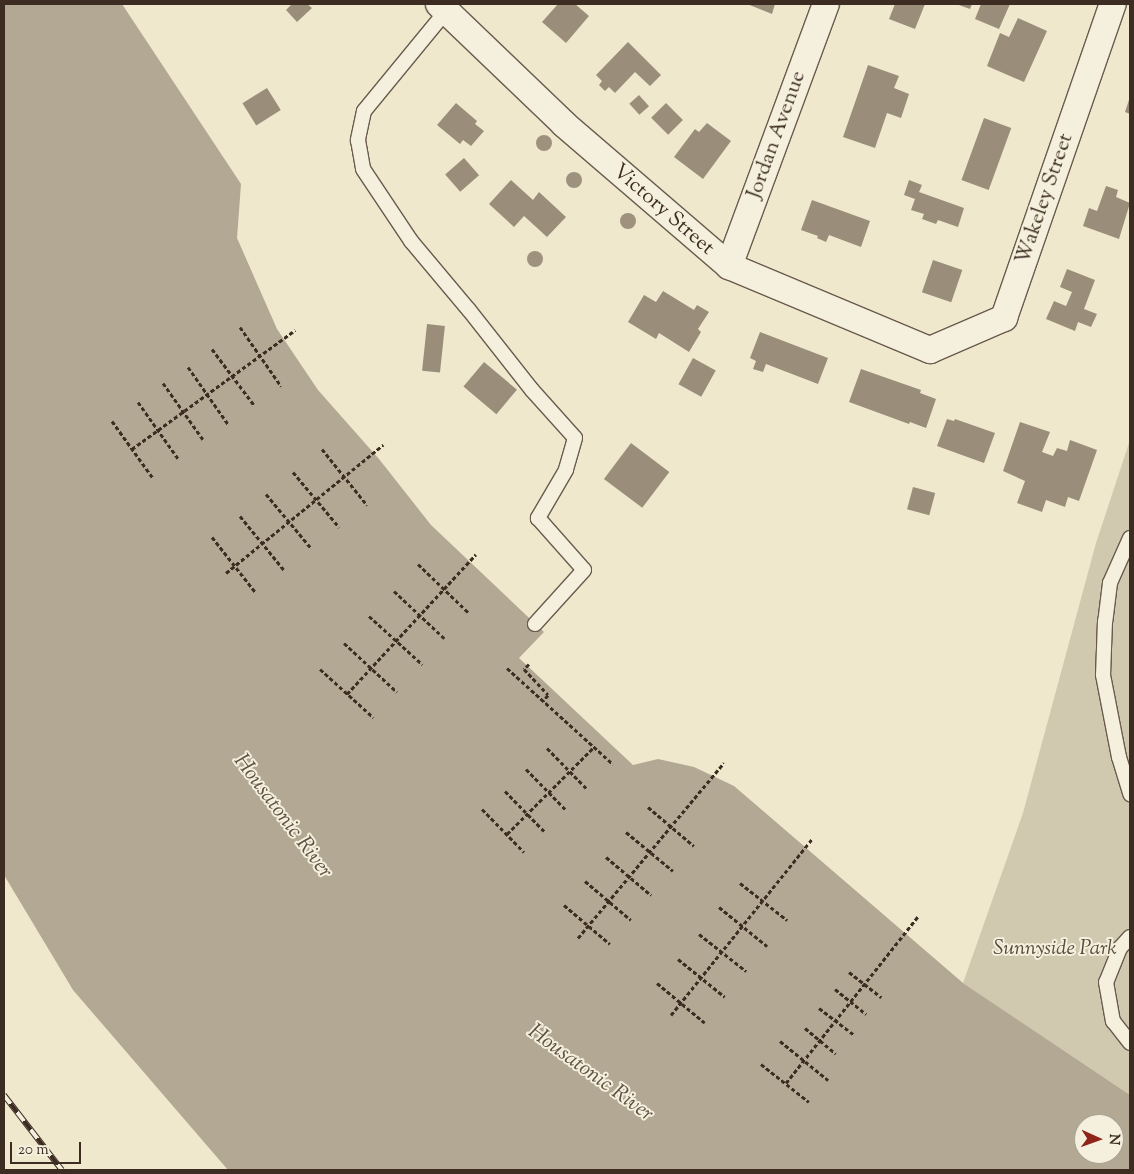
<!DOCTYPE html>
<html>
<head>
<meta charset="utf-8">
<style>
  body { margin:0 }
  #map { position:relative; width:1134px; height:1174px; overflow:hidden; background:#efe8cd; font-family:"Sorts Mill Goudy",serif }
  div>[style] { position:absolute }
  .green>* { inset:0; background:#d1c8b0 }
  .water>* { inset:0; background:#b2a893 }
  .building>* { inset:0; background:#9a8e7b; transform-origin:0 0 }
  .path>* { height:3px; margin-top:-1.5px; transform-origin:0; background:repeating-linear-gradient(90deg,#3d2c22 0 4px,transparent 0 6.5px) }
  .roads { filter:drop-shadow(1px 0 #6a5b4d) drop-shadow(-1px 0 #6a5b4d) drop-shadow(0 1px #6a5b4d) drop-shadow(0 -1px #6a5b4d) }
  .lane>* { height:14px; margin:-7px; padding:0 7px; transform-origin:7px; border-radius:7px; background:#f5f0de }
  .street>* { height:26px; margin:-13px; padding:0 13px; transform-origin:13px; border-radius:13px; background:#f5f0de }
  .rail>* { height:5.5px; margin-top:-2.75px; transform-origin:0; background:repeating-linear-gradient(90deg,#f5f0de 0 11px,#3d2c22 0 22px); box-sizing:border-box; border-block:1px solid #3d2c22 }
  .trees>* { width:16px; height:16px; margin:-8px; border-radius:50%; background:#9e927e }
  span { translate:-50% -50%; white-space:nowrap; text-align:center; line-height:1.15; -webkit-text-stroke:4px #f5f0de; paint-order:stroke }
  .street-label { font-size:21px; color:#3d2c22 }
  .park-label { font-size:21px; color:#5b4b3e; font-style:italic }
  .water-label { font-size:22px; color:#605144; font-style:italic }
  .frame { position:absolute; inset:0; border:5px solid #3d2c22; pointer-events:none }
  .north { position:absolute; left:1074px; top:1114px; width:50px; height:50px; box-sizing:border-box; background:#f5f0de; border:1px solid #aba293; border-radius:50%; rotate:92deg; font-size:14px; font-weight:700; line-height:20px; text-align:center; color:#3d2c22 }
  .north::after { content:''; display:block; margin:auto; width:18px; height:22px; background:#8f2418; clip-path:polygon(50% 0,100% 100%,50% 72%,0 100%) }
  .scale { position:absolute; left:10px; top:1142px; width:71px; height:22px; box-sizing:border-box; border:2px solid #3d2c22; border-top:0; padding-left:6px; font-size:15px; line-height:18px; white-space:nowrap; color:#3d2c22; -webkit-text-stroke:4px #f5f0de; paint-order:stroke }
</style>
</head>
<body>
<div id="map">
  <div class="green">
    <i style="clip-path:polygon(1130px 440px,1130px 1095px,963px 983px,1023px 813px,1096px 543px)"></i>
  </div>
  <div class="water">
    <i style="clip-path:polygon(evenodd,4px 4px,122px 4px,241px 184px,237px 238px,277px 329px,318px 390px,379px 459px,431px 525px,544px 632px,519px 658px,633px 765px,658px 759px,694px 767px,734px 786px,963px 983px,1130px 1095px,1130px 1170px,228px 1170px,73px 990px,4px 875px,4px 4px,1084px 1124px,1114px 1124px,1114px 1154px,1084px 1154px,1084px 1124px)"></i>
  </div>
  <div class="building">
    <i style="clip-path:polygon(292px 4px,307px 4px,312px 8px,297px 22px,286px 10px)"></i>
    <i style="clip-path:polygon(558px 4px,575px 4px,589px 16px,566px 43px,542px 22px)"></i>
    <i style="clip-path:polygon(747px 4px,775px 4px,772px 14px)"></i>
    <i style="clip-path:polygon(895px 4px,925px 4px,915px 29px,889px 19px)"></i>
    <i style="clip-path:polygon(956px 4px,972px 4px,970px 9px)"></i>
    <i style="clip-path:polygon(981px 4px,1010px 4px,999px 29px,975px 19px)"></i>
    <i style="clip-path:polygon(1018px 18px,1047px 31px,1024px 82px,987px 66px,1000px 33px,1009px 37px)"></i>
    <i style="clip-path:polygon(628px 42px,661px 75px,650px 86px,635px 72px,615px 93px,609px 87px,605px 91px,599px 85px,602px 81px,596px 75px)"></i>
    <i style="clip-path:polygon(868px 65px,899px 76px,894px 88px,909px 94px,901px 118px,887px 113px,875px 148px,843px 137px)"></i>
    <i style="left:267px;top:88px;width:26px;height:29px;rotate:58deg"></i>
    <i style="left:639px;top:95px;width:15px;height:13px;rotate:48deg"></i>
    <i style="clip-path:polygon(1130px 97px,1130px 114px,1125px 112px)"></i>
    <i style="clip-path:polygon(456px 103px,477px 121px,475px 124px,484px 131px,471px 146px,463px 140px,460px 144px,437px 125px)"></i>
    <i style="left:666px;top:103px;width:24px;height:21px;rotate:45deg"></i>
    <i style="left:984px;top:118px;width:29px;height:66px;rotate:20deg"></i>
    <i style="clip-path:polygon(707px 123px,731px 141px,703px 179px,674px 157px,695px 129px,699px 132px)"></i>
    <i style="left:464px;top:158px;width:23px;height:25px;rotate:49deg"></i>
    <i style="clip-path:polygon(511px 180px,533px 200px,539px 192px,566px 217px,547px 237px,524px 216px,514px 227px,489px 204px)"></i>
    <i style="clip-path:polygon(909px 180px,922px 185px,919px 192px,964px 208px,958px 227px,938px 220px,936px 224px,922px 219px,924px 214px,911px 210px,915px 199px,904px 195px)"></i>
    <i style="clip-path:polygon(1106px 186px,1118px 190px,1116px 197px,1130px 203px,1119px 239px,1083px 226px,1089px 208px,1097px 211px)"></i>
    <i style="clip-path:polygon(812px 200px,870px 221px,861px 247px,829px 235px,826px 242px,817px 238px,818px 236px,801px 230px)"></i>
    <i style="left:933px;top:260px;width:31px;height:34px;rotate:19deg"></i>
    <i style="clip-path:polygon(1067px 269px,1095px 280px,1084px 309px,1097px 314px,1091px 327px,1078px 322px,1075px 331px,1046px 319px,1054px 301px,1066px 306px,1072px 292px,1060px 287px)"></i>
    <i style="clip-path:polygon(663px 291px,694px 310px,697px 305px,709px 312px,698px 329px,701px 332px,689px 352px,659px 333px,656px 339px,628px 322px,644px 295px,656px 302px)"></i>
    <i style="left:427px;top:324px;width:18px;height:47px;rotate:6deg"></i>
    <i style="clip-path:polygon(760px 332px,828px 358px,818px 384px,766px 364px,763px 372px,753px 369px,756px 361px,750px 358px)"></i>
    <i style="left:693px;top:358px;width:26px;height:30px;rotate:29deg"></i>
    <i style="left:484px;top:362px;width:43px;height:32px;rotate:40deg"></i>
    <i style="clip-path:polygon(861px 369px,921px 390px,920px 393px,936px 399px,926px 428px,910px 422px,909px 424px,849px 402px)"></i>
    <i style="clip-path:polygon(947px 419px,954px 421px,955px 419px,995px 433px,984px 463px,937px 446px)"></i>
    <i style="clip-path:polygon(1020px 422px,1050px 432px,1042px 452px,1053px 456px,1057px 448px,1067px 451px,1070px 440px,1097px 450px,1079px 501px,1068px 497px,1065px 507px,1046px 500px,1042px 512px,1017px 503px,1025px 481px,1003px 471px)"></i>
    <i style="left:631px;top:443px;width:48px;height:45px;rotate:37deg"></i>
    <i style="left:913px;top:487px;width:23px;height:23px;rotate:15deg"></i>
  </div>
  <div class="path">
    <i style="left:240px;top:327px;width:72px;rotate:55.2deg"></i>
    <i style="left:212px;top:349px;width:70px;rotate:53.1deg"></i>
    <i style="left:188px;top:367px;width:70px;rotate:54.9deg"></i>
    <i style="left:163px;top:383px;width:71px;rotate:54.7deg"></i>
    <i style="left:138px;top:402px;width:71px;rotate:54.7deg"></i>
    <i style="left:112px;top:421px;width:70px;rotate:54.3deg"></i>
    <i style="left:132px;top:449px;width:202px;rotate:-36.1deg"></i>
    <i style="left:322px;top:449px;width:72px;rotate:51.2deg"></i>
    <i style="left:293px;top:472px;width:72px;rotate:50.1deg"></i>
    <i style="left:266px;top:494px;width:70px;rotate:50.2deg"></i>
    <i style="left:240px;top:516px;width:70px;rotate:50.8deg"></i>
    <i style="left:212px;top:537px;width:71px;rotate:51.8deg"></i>
    <i style="left:418px;top:564px;width:71px;rotate:43.9deg"></i>
    <i style="left:226px;top:573px;width:203px;rotate:-39.2deg"></i>
    <i style="left:394px;top:591px;width:69px;rotate:43.2deg"></i>
    <i style="left:369px;top:616px;width:72px;rotate:42.2deg"></i>
    <i style="left:344px;top:643px;width:72px;rotate:42.8deg"></i>
    <i style="left:529px;top:664px;width:7px;rotate:135deg"></i>
    <i style="left:524px;top:669px;width:35px;rotate:47deg"></i>
    <i style="left:548px;top:695px;width:8px;rotate:130deg"></i>
    <i style="left:507px;top:668px;width:143px;rotate:42.2deg"></i>
    <i style="left:320px;top:669px;width:72px;rotate:42.2deg"></i>
    <i style="left:347px;top:694px;width:190px;rotate:-47.3deg"></i>
    <i style="left:547px;top:748px;width:57px;rotate:45.7deg"></i>
    <i style="left:526px;top:769px;width:57px;rotate:45.7deg"></i>
    <i style="left:505px;top:791px;width:56px;rotate:45.7deg"></i>
    <i style="left:648px;top:807px;width:60px;rotate:40.3deg"></i>
    <i style="left:482px;top:809px;width:60px;rotate:45.7deg"></i>
    <i style="left:626px;top:832px;width:61px;rotate:39.7deg"></i>
    <i style="left:507px;top:834px;width:123px;rotate:-45deg"></i>
    <i style="left:606px;top:857px;width:59px;rotate:40.2deg"></i>
    <i style="left:585px;top:881px;width:60px;rotate:40.3deg"></i>
    <i style="left:740px;top:883px;width:60px;rotate:38.2deg"></i>
    <i style="left:564px;top:905px;width:60px;rotate:40.3deg"></i>
    <i style="left:719px;top:907px;width:62px;rotate:39.1deg"></i>
    <i style="left:699px;top:934px;width:60px;rotate:38.2deg"></i>
    <i style="left:578px;top:938px;width:228px;rotate:-50.2deg"></i>
    <i style="left:678px;top:959px;width:60px;rotate:39deg"></i>
    <i style="left:849px;top:972px;width:41px;rotate:38deg"></i>
    <i style="left:657px;top:983px;width:62px;rotate:39.8deg"></i>
    <i style="left:835px;top:989px;width:40px;rotate:39deg"></i>
    <i style="left:819px;top:1008px;width:43px;rotate:37.4deg"></i>
    <i style="left:671px;top:1015px;width:227px;rotate:-51.3deg"></i>
    <i style="left:805px;top:1028px;width:40px;rotate:40deg"></i>
    <i style="left:780px;top:1041px;width:62px;rotate:39.1deg"></i>
    <i style="left:761px;top:1064px;width:61px;rotate:38.4deg"></i>
    <i style="left:786px;top:1083px;width:214px;rotate:-51.6deg"></i>
  </div>
  <div class="roads">
    <div class="lane">
      <i style="left:447px;top:10px;width:131px;rotate:129.4deg"></i>
      <i style="left:364px;top:111px;width:30px;rotate:102deg"></i>
      <i style="left:358px;top:140px;width:29px;rotate:80deg"></i>
      <i style="left:363px;top:169px;width:87px;rotate:56.3deg"></i>
      <i style="left:411px;top:241px;width:90px;rotate:50deg"></i>
      <i style="left:469px;top:310px;width:102px;rotate:51.8deg"></i>
      <i style="left:532px;top:390px;width:64px;rotate:48.1deg"></i>
      <i style="left:575px;top:438px;width:33px;rotate:106deg"></i>
      <i style="left:566px;top:470px;width:56px;rotate:120.3deg"></i>
      <i style="left:538px;top:518px;width:69px;rotate:48.5deg"></i>
      <i style="left:584px;top:570px;width:73px;rotate:132.2deg"></i>
      <i style="left:1130px;top:538px;width:49px;rotate:114deg"></i>
      <i style="left:1110px;top:583px;width:38px;rotate:97deg"></i>
      <i style="left:1105px;top:621px;width:54px;rotate:92.1deg"></i>
      <i style="left:1103px;top:675px;width:84px;rotate:79deg"></i>
      <i style="left:1119px;top:757px;width:39px;rotate:73deg"></i>
      <i style="left:1130px;top:937px;width:15px;rotate:132deg"></i>
      <i style="left:1120px;top:948px;width:37px;rotate:112deg"></i>
      <i style="left:1106px;top:982px;width:40px;rotate:80deg"></i>
      <i style="left:1113px;top:1021px;width:28px;rotate:52deg"></i>
    </div>
    <div class="street">
      <i style="left:439px;top:4px;width:173px;rotate:43.8deg"></i>
      <i style="left:564px;top:124px;width:218px;rotate:40.7deg"></i>
      <i style="left:729px;top:266px;width:218px;rotate:22.7deg"></i>
      <i style="left:930px;top:350px;width:81px;rotate:-23.4deg"></i>
      <i style="left:1004px;top:318px;width:332px;rotate:-70.9deg"></i>
      <i style="left:729px;top:266px;width:279px;rotate:-69.7deg"></i>
    </div>
  </div>
  <div class="rail">
    <i style="left:4px;top:1095px;width:95px;rotate:52.3deg"></i>
  </div>
  <div class="trees">
    <i style="left:544px;top:143px"></i>
    <i style="left:574px;top:180px"></i>
    <i style="left:628px;top:221px"></i>
    <i style="left:535px;top:259px"></i>
  </div>
  <div class="street-label">
    <span style="left:777px;top:135px;rotate:-70deg">Jordan Avenue</span>
    <span style="left:1045px;top:199px;rotate:-71deg">Wakeley Street</span>
    <span style="left:663px;top:210px;rotate:41deg">Victory Street</span>
  </div>
  <div class="park-label">
    <span style="left:1055px;top:949px">Sunnyside Park</span>
  </div>
  <div class="water-label">
    <span style="left:282px;top:817px;rotate:53deg">Housatonic River</span>
    <span style="left:590px;top:1074px;rotate:36deg">Housatonic River</span>
  </div>
  <div class="frame"></div>
  <div class="north">N</div>
  <div class="scale">20 m</div>
</div>
</body>
</html>
